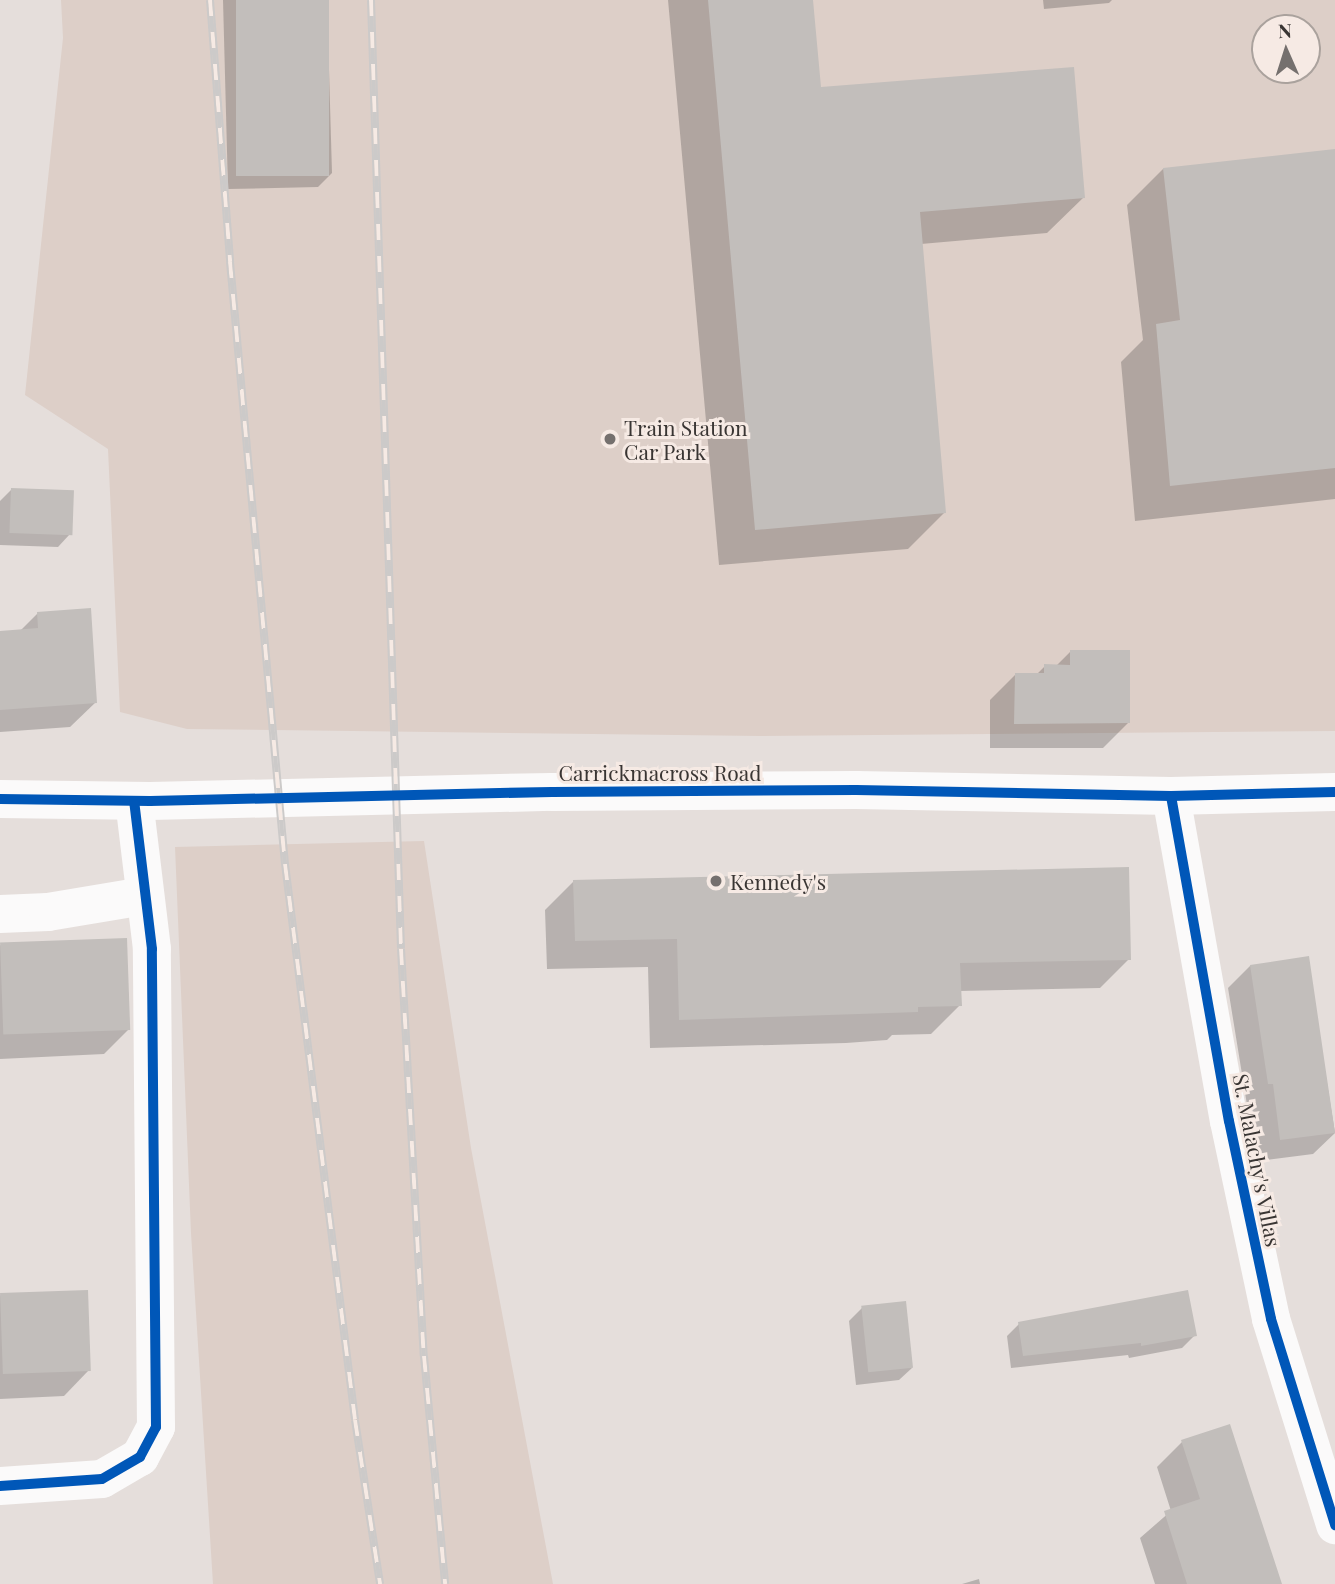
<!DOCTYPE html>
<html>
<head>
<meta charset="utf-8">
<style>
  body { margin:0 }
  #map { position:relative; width:1335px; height:1584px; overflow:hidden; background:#e5dedb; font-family:"Playfair Display",serif }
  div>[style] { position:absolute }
  .built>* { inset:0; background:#ddcfc8 }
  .shadow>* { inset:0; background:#0003 }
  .building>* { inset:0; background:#c2bebb; transform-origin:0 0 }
  .minor>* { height:38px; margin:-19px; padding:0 19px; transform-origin:19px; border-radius:19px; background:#fbfafa }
  .tertiary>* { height:38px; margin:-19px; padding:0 19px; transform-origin:19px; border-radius:19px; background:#fbfafa }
  .secondary>* { height:38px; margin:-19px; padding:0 19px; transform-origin:19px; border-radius:19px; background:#fbfafa }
  .rail>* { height:8px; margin-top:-4px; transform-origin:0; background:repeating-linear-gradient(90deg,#f6eae4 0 16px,#cccac9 0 32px); box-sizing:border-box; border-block:2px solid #cccac9 }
  .cycleway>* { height:10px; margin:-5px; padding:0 5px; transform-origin:5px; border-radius:5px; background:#0057b8 }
  .dots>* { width:19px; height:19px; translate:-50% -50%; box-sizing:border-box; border:4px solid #f6eae4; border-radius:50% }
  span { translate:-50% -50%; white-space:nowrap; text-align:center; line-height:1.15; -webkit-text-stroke:6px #f6eae4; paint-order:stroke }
  .poi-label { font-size:21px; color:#393533 }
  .left { translate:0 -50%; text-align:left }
  .street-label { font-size:21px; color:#393533 }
  .north { position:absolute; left:1251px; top:14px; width:70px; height:70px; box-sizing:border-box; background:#f6eae4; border:2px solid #aaa29d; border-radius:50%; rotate:357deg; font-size:19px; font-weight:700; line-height:28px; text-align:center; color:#393533 }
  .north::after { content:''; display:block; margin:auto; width:24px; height:32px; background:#75706e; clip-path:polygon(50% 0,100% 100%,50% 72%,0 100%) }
</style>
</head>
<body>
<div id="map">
  <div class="built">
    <i style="clip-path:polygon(evenodd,61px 0,1335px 0,1335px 731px,761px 736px,187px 729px,120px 712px,108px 449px,25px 395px,63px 38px,61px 0,1265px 28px,1307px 28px,1307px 70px,1265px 70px,1265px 28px)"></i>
    <i style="clip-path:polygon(424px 841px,471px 1148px,553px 1584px,213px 1584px,191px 1233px,175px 847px)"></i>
  </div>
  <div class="shadow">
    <i style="clip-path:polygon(223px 0,327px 0,332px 173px,318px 187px,228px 189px)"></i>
    <i style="clip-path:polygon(668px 0,812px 0,820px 89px,1084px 197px,1047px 233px,921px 244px,944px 513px,908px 549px,719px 565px)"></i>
    <i style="clip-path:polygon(1043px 0,1112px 0,1109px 3px,1044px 9px)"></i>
    <i style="clip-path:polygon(1335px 150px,1335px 499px,1135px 521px,1121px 362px,1143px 340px,1127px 205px,1163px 169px)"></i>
    <i style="clip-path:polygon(12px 489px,70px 534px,58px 547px,0 545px,0 501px)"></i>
    <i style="clip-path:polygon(38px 613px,96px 702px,70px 727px,0 732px,0 633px,20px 631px)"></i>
    <i style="clip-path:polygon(1070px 652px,1128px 723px,1103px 748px,990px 748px,990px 700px,1015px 675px,1036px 675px,1045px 666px,1056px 666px)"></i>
    <i style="clip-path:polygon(574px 881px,1129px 959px,1100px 988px,959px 991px,960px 1005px,931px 1034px,892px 1035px,887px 1040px,846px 1043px,650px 1048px,648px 967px,547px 969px,545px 910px)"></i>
    <i style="clip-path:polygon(0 945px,129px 1029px,104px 1054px,0 1059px)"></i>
    <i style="clip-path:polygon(1307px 958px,1335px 1133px,1313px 1154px,1258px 1161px,1252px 1105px,1247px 1105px,1228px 988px,1250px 966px)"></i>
    <i style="clip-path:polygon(0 1295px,89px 1370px,64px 1396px,0 1399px)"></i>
    <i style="clip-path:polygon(862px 1308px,912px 1368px,899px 1380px,856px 1385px,849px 1321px)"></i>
    <i style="clip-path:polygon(1019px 1324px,1195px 1335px,1182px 1348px,1129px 1358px,1128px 1355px,1011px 1368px,1007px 1336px)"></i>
    <i style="clip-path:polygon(1182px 1442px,1280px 1584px,1155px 1584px,1140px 1538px,1171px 1511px,1157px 1467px)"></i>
    <i style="clip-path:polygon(979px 1579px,980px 1584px,962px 1584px)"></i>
  </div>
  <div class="building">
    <i style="left:236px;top:0;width:93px;height:176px"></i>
    <i style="clip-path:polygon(708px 0,813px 0,821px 87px,1074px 67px,1085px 198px,920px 212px,946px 513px,755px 530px)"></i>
    <i style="clip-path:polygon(1335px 149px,1335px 468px,1170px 486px,1156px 324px,1180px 320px,1163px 168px)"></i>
    <i style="left:11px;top:488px;width:63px;height:45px;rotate:2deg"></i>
    <i style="clip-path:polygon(91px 608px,97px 703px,0 710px,0 631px,38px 628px,37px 612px)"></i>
    <i style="clip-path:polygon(1070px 650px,1130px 650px,1130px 723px,1014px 724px,1015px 673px,1044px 673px,1044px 664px,1070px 665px)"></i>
    <i style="clip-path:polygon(1129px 867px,1131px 960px,960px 963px,962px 1006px,918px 1007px,918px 1012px,679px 1020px,677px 939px,575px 941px,573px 880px)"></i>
    <i style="left:127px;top:938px;width:92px;height:127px;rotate:88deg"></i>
    <i style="clip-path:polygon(1309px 956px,1335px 1133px,1280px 1140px,1273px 1084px,1268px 1084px,1250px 965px)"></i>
    <i style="left:88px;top:1290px;width:81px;height:88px;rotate:88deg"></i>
    <i style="clip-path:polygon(1188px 1290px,1197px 1336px,1141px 1346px,1141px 1343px,1023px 1356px,1018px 1322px)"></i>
    <i style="left:906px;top:1301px;width:67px;height:45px;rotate:84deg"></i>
    <i style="clip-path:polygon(1230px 1424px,1249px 1483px,1282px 1584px,1187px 1584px,1164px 1511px,1200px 1499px,1181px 1440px)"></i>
  </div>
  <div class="minor">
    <i style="left:0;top:914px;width:48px;rotate:-2.4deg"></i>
    <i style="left:48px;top:912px;width:97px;rotate:-9.5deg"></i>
    <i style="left:0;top:1486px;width:102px;rotate:-3.9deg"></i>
    <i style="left:102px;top:1479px;width:44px;rotate:-30.1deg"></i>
    <i style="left:140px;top:1457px;width:34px;rotate:-62deg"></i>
    <i style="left:156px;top:1427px;width:478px;rotate:-90.5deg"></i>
    <i style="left:152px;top:949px;width:149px;rotate:-96.9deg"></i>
  </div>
  <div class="tertiary">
    <i style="left:1171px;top:796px;width:330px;rotate:79.9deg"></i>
    <i style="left:1229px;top:1121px;width:202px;rotate:78deg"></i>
    <i style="left:1271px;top:1319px;width:216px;rotate:72.7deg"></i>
  </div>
  <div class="secondary">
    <i style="left:0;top:799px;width:150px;rotate:0.8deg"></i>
    <i style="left:150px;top:801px;width:402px;rotate:-1.3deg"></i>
    <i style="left:552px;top:792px;width:304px;rotate:-0.4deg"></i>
    <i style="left:856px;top:790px;width:315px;rotate:1.1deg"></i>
    <i style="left:1171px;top:796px;width:164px;rotate:-1.4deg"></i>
  </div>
  <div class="rail">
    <i style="left:210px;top:0;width:263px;rotate:85.6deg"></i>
    <i style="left:230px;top:262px;width:605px;rotate:84.78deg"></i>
    <i style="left:285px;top:864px;width:560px;rotate:82.82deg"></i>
    <i style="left:355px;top:1420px;width:166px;rotate:81.3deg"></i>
    <i style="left:371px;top:0;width:949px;rotate:88.19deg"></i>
    <i style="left:401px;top:949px;width:408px;rotate:86.8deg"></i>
    <i style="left:424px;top:1356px;width:229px;rotate:84.7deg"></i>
  </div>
  <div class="cycleway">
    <i style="left:1171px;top:796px;width:330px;rotate:79.9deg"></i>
    <i style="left:1229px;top:1121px;width:202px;rotate:78deg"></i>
    <i style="left:1271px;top:1319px;width:216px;rotate:72.7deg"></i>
    <i style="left:0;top:799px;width:150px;rotate:0.8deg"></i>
    <i style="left:150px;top:801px;width:402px;rotate:-1.3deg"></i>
    <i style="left:552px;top:792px;width:304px;rotate:-0.4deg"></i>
    <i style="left:856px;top:790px;width:315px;rotate:1.1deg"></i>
    <i style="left:1171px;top:796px;width:164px;rotate:-1.4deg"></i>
    <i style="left:0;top:1486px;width:102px;rotate:-3.9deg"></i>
    <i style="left:102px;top:1479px;width:44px;rotate:-30.1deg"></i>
    <i style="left:140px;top:1457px;width:34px;rotate:-62deg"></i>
    <i style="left:156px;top:1427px;width:478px;rotate:-90.5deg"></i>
    <i style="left:152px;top:949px;width:149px;rotate:-96.9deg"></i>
  </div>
  <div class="dots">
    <i style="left:610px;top:439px;background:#75706e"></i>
    <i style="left:716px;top:881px;background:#75706e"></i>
  </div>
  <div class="poi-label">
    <span class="left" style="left:624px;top:439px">Train Station<br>Car Park</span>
    <span class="left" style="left:730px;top:881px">Kennedy's</span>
  </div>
  <div class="street-label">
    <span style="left:660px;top:772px">Carrickmacross Road</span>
    <span style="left:1258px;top:1160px;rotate:79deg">St. Malachy's Villas</span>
  </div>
  <div class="north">N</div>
</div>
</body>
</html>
